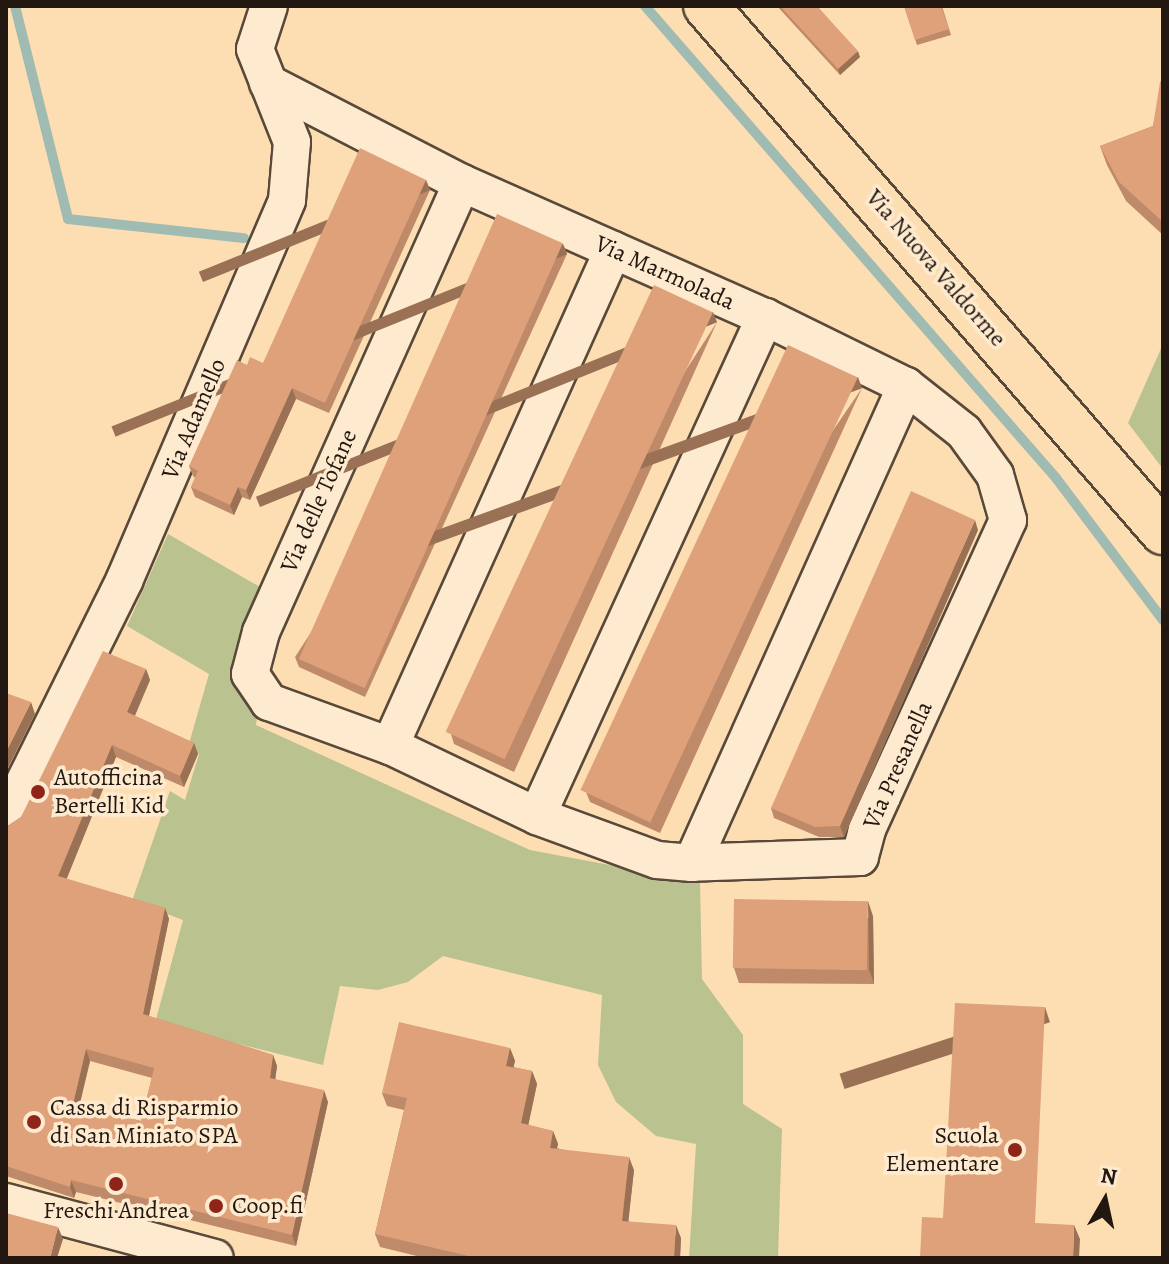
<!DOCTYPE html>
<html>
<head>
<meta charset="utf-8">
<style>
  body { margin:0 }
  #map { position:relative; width:1169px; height:1264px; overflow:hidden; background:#fddeb3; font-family:Alegreya,serif }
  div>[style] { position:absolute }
  .green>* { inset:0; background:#bac290 }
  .stream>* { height:10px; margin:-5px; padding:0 5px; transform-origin:5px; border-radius:5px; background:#a0bbb2 }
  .roads { filter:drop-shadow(2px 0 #59493a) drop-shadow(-2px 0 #59493a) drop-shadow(0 2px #59493a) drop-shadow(0 -2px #59493a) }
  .minor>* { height:36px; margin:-18px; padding:0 18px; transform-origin:18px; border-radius:18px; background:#feeace }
  .major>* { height:44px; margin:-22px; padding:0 22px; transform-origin:22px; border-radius:22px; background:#fddeb3 }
  .wall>* { inset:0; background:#bf8a69 }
  .shaded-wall>* { inset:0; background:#9b7155; transform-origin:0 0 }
  .building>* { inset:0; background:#dea17a; transform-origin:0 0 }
  .dots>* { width:22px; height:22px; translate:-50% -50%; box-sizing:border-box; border:4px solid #feeace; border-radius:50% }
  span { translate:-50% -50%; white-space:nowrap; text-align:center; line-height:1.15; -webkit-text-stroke:7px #feeace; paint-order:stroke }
  .street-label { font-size:24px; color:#221711 }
  .poi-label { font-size:24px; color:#221711 }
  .left { translate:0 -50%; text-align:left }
  .right { translate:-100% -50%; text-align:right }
  .frame { position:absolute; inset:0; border:8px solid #221711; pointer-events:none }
  .north { position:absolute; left:1065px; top:1160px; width:80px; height:80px; -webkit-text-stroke:6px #feeace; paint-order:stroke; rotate:9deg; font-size:22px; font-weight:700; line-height:32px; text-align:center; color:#221711 }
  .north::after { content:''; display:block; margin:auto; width:28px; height:36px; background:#221711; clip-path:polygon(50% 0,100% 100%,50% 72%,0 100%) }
</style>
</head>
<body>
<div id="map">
  <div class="green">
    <i style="clip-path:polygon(1163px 344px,1163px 469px,1128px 423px)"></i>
    <i style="clip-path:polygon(168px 534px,274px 595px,256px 725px,530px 850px,700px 882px,702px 979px,743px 1035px,743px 1104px,782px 1129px,778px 1258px,689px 1258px,696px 1144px,656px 1136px,616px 1102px,598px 1065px,602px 995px,443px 956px,408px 982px,378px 990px,340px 986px,323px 1065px,155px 1023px,183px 920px,132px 901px,170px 791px,185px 800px,199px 754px,188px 747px,209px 674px,127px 626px)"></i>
  </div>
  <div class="stream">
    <i style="left:15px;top:6px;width:219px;rotate:76deg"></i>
    <i style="left:68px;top:219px;width:177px;rotate:6.2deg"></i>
    <i style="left:645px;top:6px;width:626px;rotate:48.95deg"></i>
    <i style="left:1056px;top:478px;width:178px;rotate:53deg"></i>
  </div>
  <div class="roads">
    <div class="minor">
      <i style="left:268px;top:83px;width:218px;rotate:27.3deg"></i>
      <i style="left:462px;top:183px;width:331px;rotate:23.9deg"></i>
      <i style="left:765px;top:317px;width:157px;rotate:26.1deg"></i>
      <i style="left:906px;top:386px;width:74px;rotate:38.4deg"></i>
      <i style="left:964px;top:432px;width:53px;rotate:54.2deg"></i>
      <i style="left:995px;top:475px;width:47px;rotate:73.9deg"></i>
      <i style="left:1008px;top:520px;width:341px;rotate:114.5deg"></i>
      <i style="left:867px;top:830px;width:28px;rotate:105deg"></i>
      <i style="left:860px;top:857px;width:168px;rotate:178deg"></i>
      <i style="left:692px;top:863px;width:35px;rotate:-175deg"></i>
      <i style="left:657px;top:860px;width:128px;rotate:-159.9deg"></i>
      <i style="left:537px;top:816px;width:163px;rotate:-154.5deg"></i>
      <i style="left:390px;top:746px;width:129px;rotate:-160deg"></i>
      <i style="left:269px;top:702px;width:34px;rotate:-124deg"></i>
      <i style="left:250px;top:674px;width:43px;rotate:-75.3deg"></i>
      <i style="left:261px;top:632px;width:492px;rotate:-65.9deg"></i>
      <i style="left:390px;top:746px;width:544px;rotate:-65.79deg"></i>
      <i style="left:537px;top:816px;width:549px;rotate:-65.44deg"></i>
      <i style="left:6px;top:819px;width:266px;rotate:-63.6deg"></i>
      <i style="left:124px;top:581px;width:414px;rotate:-66.8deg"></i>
      <i style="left:287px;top:200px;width:58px;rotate:-85.1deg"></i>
      <i style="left:292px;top:142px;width:100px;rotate:-111.7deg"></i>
      <i style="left:255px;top:49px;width:45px;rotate:-72deg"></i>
      <i style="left:692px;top:863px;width:523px;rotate:-65.84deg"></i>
      <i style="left:6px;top:1202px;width:216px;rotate:15deg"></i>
    </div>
    <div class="major">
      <i style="left:706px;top:6px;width:697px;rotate:49.02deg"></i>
    </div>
  </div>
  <div class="wall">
    <i style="clip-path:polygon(777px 6px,817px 6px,860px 57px,840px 75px)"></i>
    <i style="clip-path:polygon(904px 6px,942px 6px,951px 35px,917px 45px)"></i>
    <i style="clip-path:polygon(1163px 78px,1163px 235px,1126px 201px,1107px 165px,1100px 146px,1153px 126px)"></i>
    <i style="clip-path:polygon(426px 180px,430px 190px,329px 413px,296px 399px,250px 500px,242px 497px,234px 515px,195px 497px,191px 487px,195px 478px,193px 476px,189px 466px,263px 363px)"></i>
    <i style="clip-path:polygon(563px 244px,567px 254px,365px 697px,299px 667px,295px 657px)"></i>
    <i style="clip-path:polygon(717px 322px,514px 772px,454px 744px,451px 734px)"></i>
    <i style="clip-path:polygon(862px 388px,660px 833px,590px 802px,586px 792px)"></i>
    <i style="clip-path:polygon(978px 530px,844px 837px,819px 837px,774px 818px,771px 808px)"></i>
    <i style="clip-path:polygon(evenodd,146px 669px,150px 680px,135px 716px,194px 743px,198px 754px,184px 787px,116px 757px,66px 879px,165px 908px,169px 919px,149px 1016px,273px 1055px,277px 1066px,275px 1079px,328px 1102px,296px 1246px,76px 1192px,74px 1198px,6px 1176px,6px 827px,21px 817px,146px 669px,90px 1061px,152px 1078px,141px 1121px,79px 1106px,90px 1061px)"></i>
    <i style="clip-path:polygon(873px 916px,874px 984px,739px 983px,734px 968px)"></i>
    <i style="clip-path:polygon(510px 1048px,515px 1061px,513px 1067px,532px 1071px,537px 1084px,528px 1125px,553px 1131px,558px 1144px,557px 1148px,634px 1170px,628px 1221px,681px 1238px,680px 1258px,425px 1258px,380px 1247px,375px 1234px,404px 1110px,387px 1106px,382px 1093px)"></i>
  </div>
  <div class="shaded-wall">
    <i style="clip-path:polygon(858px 51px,860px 57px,840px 75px,838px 69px)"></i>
    <i style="left:426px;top:180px;width:11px;height:245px;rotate:68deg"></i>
    <i style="left:563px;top:244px;width:11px;height:487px;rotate:68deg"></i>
    <i style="left:713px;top:312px;width:11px;height:493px;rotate:68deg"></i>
    <i style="left:858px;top:377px;width:12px;height:490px;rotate:70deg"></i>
    <i style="clip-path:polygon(292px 388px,296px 399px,250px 500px,246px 490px)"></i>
    <i style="clip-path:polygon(238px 487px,242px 497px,234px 515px,230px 505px)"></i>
    <i style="clip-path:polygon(975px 520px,978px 530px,844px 837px,840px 826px)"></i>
    <i style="clip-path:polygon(146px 669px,150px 680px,131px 724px,127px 712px)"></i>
    <i style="clip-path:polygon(31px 702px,35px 714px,6px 772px,6px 752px)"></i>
    <i style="clip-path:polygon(194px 743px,198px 754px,184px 787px,180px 776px)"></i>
    <i style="clip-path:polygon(112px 745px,116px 757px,63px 888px,58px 876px)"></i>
    <i style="clip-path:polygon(868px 901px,873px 916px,874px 984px,869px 969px)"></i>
    <i style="clip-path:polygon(165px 908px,169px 919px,147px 1025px,143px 1014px)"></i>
    <i style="left:1045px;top:1007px;width:16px;height:216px;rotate:72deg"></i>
    <i style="clip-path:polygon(510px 1048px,515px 1061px,511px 1079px,506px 1066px)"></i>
    <i style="clip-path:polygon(86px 1049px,90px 1061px,77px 1116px,73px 1104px)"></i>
    <i style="clip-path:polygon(273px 1055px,277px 1066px,274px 1089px,270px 1078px)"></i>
    <i style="clip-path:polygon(532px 1071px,537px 1084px,526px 1136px,521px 1123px)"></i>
    <i style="clip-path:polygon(324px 1090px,328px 1102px,296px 1246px,292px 1235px)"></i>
    <i style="clip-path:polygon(553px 1131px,558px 1144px,554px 1160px,550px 1148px)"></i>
    <i style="clip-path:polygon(629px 1157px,634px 1170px,627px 1234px,622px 1221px)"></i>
    <i style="clip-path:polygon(71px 1180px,76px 1192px,74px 1198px,70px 1187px)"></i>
    <i style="clip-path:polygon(676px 1225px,681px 1238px,680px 1258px,674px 1258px)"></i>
    <i style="clip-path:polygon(1074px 1225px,1080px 1239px,1079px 1258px,1073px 1258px)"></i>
    <i style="clip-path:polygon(58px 1227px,63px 1239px,57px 1258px,50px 1258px)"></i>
  </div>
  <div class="building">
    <i style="clip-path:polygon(780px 6px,817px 6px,858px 51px,838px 69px)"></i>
    <i style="clip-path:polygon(904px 6px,941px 6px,949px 29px,915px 40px)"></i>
    <i style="clip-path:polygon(1163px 78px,1163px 222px,1119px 182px,1100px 146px,1153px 126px,1160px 82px)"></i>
    <i style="clip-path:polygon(360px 148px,426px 180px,325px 403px,292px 388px,246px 490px,238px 487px,230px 505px,191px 487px,198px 471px,189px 466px,237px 360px,247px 365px,250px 357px,263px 363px)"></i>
    <i style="left:497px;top:214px;width:72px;height:487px;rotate:24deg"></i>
    <i style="left:654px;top:285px;width:65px;height:493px;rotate:25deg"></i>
    <i style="left:788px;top:345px;width:77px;height:491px;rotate:25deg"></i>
    <i style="clip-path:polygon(911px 491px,975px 520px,840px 826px,815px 827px,771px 808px)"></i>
    <i style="clip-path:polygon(evenodd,103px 651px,146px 669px,127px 712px,194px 743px,180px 776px,112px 745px,58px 876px,165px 908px,143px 1014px,273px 1055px,270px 1078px,324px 1090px,292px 1235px,71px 1180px,70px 1187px,6px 1166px,6px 827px,21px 817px,103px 651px,86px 1049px,154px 1068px,141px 1121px,73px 1104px,86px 1049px)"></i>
    <i style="clip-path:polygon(6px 693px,31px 702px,6px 752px)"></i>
    <i style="left:734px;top:899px;width:134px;height:69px;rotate:1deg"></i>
    <i style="clip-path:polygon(955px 1003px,1045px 1007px,1035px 1223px,1074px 1225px,1073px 1258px,920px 1258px,922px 1217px,943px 1218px)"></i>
    <i style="clip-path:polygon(399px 1022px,510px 1048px,506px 1066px,532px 1071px,521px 1123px,553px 1131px,550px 1148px,629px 1157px,622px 1221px,676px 1225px,674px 1258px,477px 1258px,375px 1234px,407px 1098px,382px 1093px)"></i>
    <i style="clip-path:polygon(6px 1213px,58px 1227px,50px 1258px,6px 1258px)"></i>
  </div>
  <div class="dots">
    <i style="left:38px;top:792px;background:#8f2418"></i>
    <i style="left:34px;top:1122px;background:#8f2418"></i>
    <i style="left:1015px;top:1150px;background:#8f2418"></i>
    <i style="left:116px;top:1184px;background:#8f2418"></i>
    <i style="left:216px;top:1206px;background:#8f2418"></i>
  </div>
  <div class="street-label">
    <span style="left:936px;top:268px;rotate:49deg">Via Nuova Valdorme</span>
    <span style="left:665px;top:273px;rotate:24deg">Via Marmolada</span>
    <span style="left:194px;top:419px;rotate:-67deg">Via Adamello</span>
    <span style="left:319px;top:501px;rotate:-66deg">Via delle Tofane</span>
    <span style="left:898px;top:765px;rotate:-66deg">Via Presanella</span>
  </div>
  <div class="poi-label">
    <span class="left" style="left:54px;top:792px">Autofficina<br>Bertelli Kid</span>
    <span class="left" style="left:50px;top:1122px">Cassa di Risparmio<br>di San Miniato SPA</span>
    <span class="right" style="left:999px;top:1150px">Scuola<br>Elementare</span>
    <span class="left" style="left:232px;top:1206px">Coop.fi</span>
    <span style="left:116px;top:1211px">Freschi Andrea</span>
  </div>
  <div class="frame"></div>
  <div class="north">N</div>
</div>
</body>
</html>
